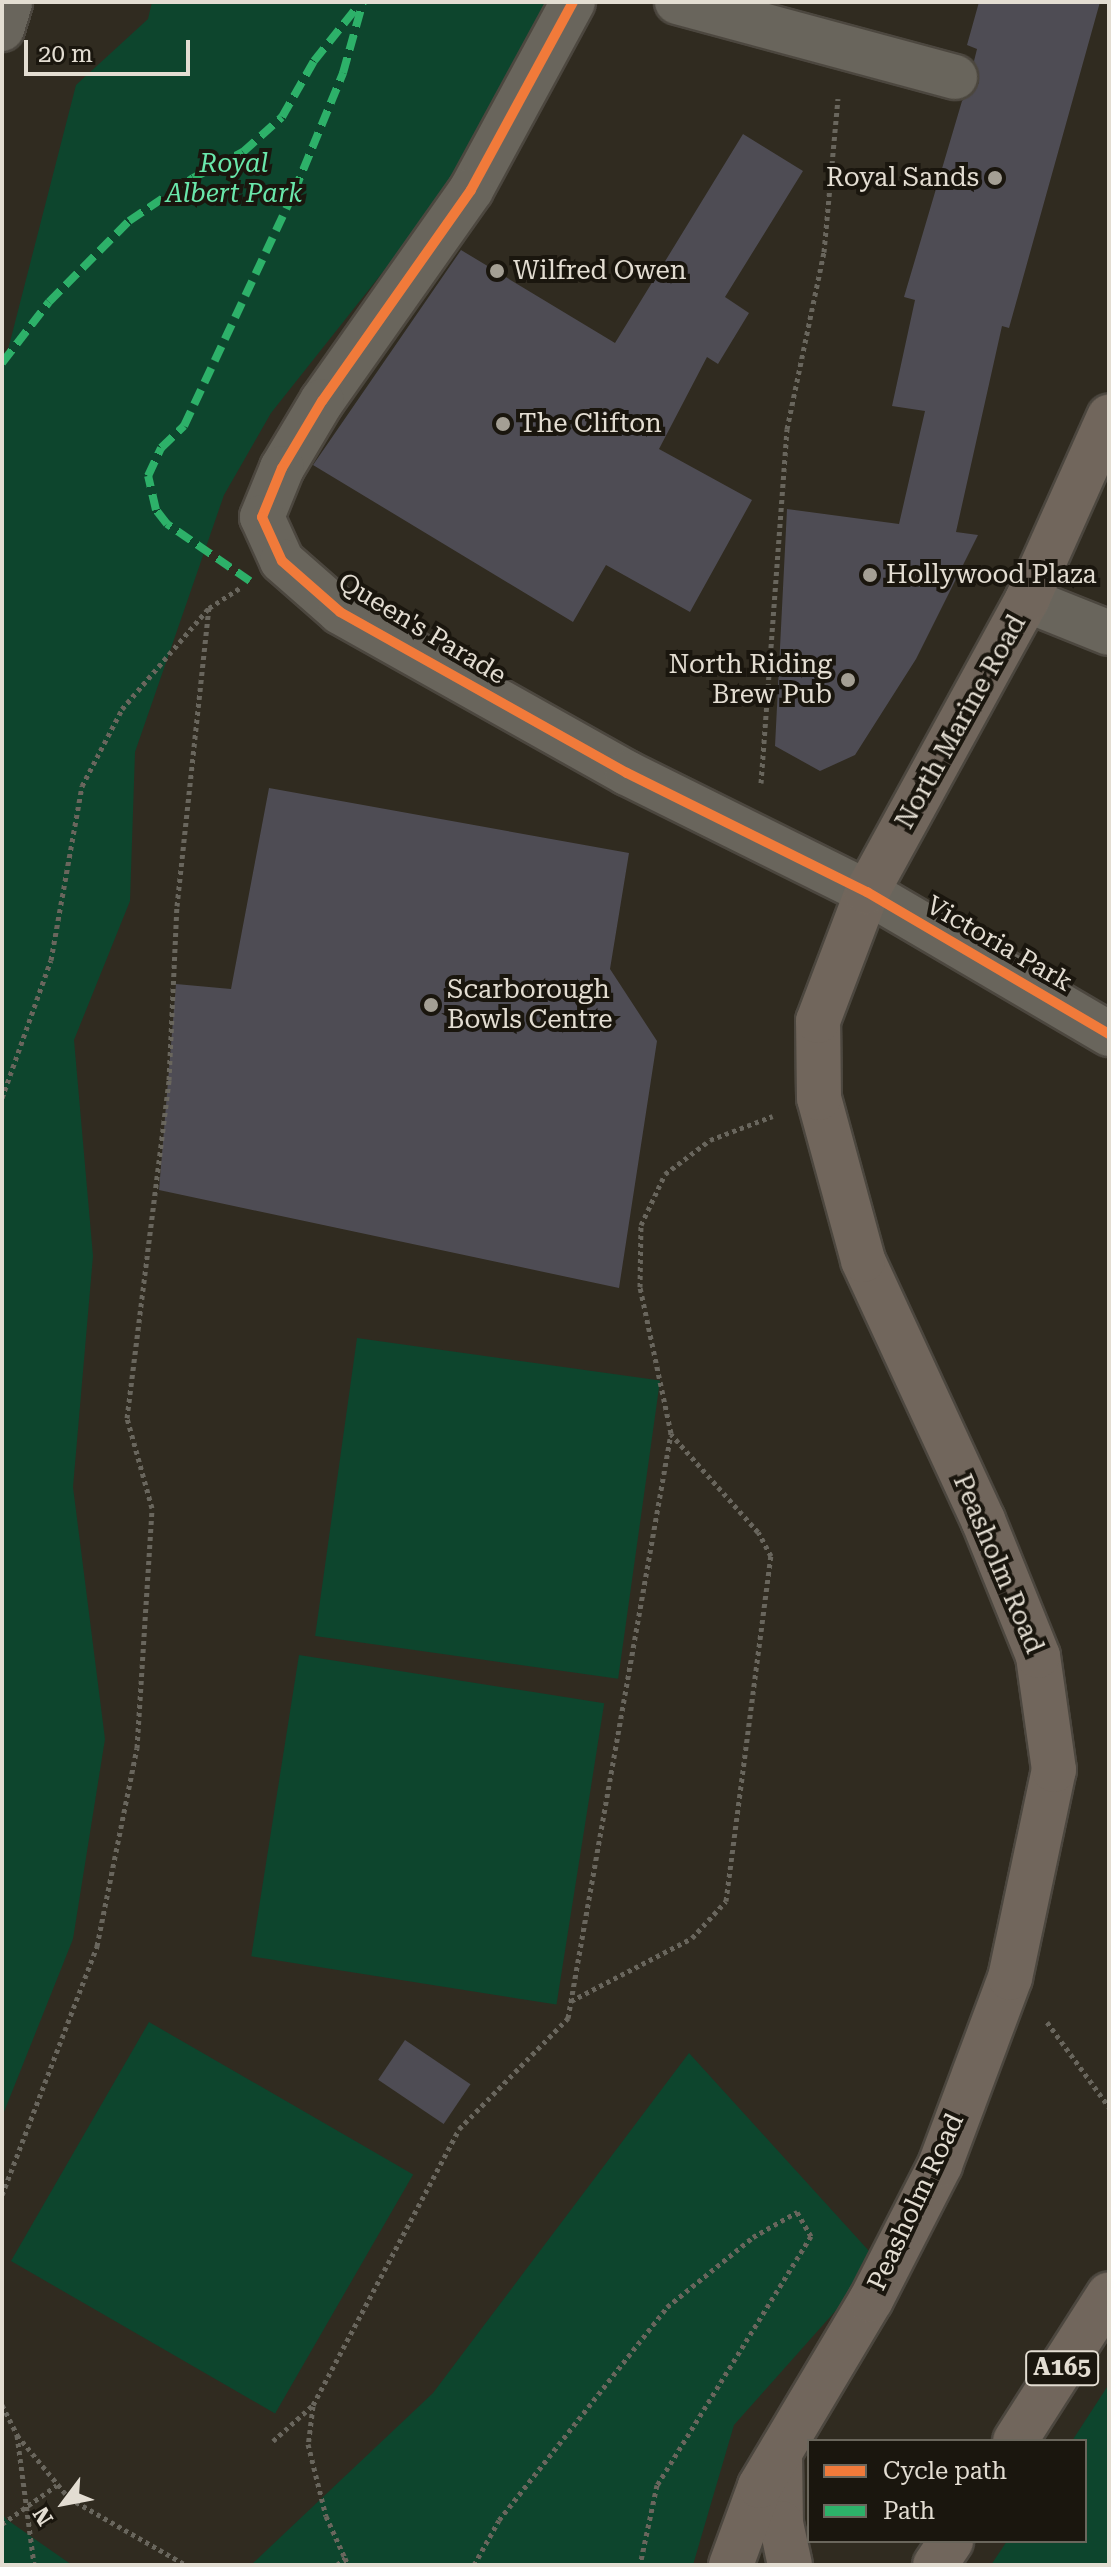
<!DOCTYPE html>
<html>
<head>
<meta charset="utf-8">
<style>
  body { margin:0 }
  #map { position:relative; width:1111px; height:2567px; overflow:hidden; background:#302b20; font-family:"Roboto Serif",serif }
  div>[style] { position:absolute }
  .green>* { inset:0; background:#0d452d; transform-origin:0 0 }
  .building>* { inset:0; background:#4e4c54; transform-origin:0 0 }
  .path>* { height:5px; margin-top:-2.5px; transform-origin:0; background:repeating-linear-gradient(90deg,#69665d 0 4px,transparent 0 8px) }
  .roads { filter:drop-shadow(2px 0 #4c473f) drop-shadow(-2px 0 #4c473f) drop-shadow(0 2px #4c473f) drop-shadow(0 -2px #4c473f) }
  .minor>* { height:44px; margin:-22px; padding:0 22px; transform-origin:22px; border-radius:22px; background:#69655c }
  .major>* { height:44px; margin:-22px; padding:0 22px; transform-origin:22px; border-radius:22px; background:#71665c }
  .quiet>* { height:8px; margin-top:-4px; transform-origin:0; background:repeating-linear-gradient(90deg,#2db169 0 16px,transparent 0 24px) }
  .cycleway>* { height:10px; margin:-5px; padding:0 5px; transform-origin:5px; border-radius:5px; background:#f17a3a }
  .dots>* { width:22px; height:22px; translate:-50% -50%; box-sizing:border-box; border:4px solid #1a160e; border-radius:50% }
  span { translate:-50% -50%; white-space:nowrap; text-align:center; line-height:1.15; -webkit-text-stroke:8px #1a160e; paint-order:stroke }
  .shield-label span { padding:2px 6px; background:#1a160e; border:2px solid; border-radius:6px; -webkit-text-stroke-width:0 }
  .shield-label { font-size:24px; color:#e3ddd2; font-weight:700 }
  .park-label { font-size:26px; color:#69e7ab; font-style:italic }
  .poi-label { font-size:26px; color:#e3ddd2 }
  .right { translate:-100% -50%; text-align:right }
  .left { translate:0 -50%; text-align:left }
  .street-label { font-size:26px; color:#e3ddd2 }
  .frame { position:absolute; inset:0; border:4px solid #e3ddd2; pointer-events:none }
  .legend { position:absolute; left:807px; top:2439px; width:280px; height:104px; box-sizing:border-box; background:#1a160e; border:2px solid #6a665c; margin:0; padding:10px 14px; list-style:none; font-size:24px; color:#e3ddd2 }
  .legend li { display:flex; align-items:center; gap:16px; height:40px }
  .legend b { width:40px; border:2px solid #6a665c }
  .north { position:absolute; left:24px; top:2463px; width:80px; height:80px; -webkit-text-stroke:6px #1a160e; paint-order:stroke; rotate:238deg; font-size:22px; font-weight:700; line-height:32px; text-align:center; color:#e3ddd2 }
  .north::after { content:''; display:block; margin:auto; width:28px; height:36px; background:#e3ddd2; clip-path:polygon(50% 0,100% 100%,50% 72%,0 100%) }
  .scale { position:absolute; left:24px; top:40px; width:166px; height:36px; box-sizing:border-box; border:4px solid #e3ddd2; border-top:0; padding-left:10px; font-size:24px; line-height:28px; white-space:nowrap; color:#e3ddd2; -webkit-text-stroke:6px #1a160e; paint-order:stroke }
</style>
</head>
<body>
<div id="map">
  <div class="green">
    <i style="clip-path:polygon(152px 2px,559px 2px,459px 176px,271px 413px,224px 495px,135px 752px,130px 901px,74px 1040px,93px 1256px,73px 1487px,105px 1739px,73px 1939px,2px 2117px,2px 373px,76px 85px,148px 19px)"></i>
    <i style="left:357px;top:1338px;width:306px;height:301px;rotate:8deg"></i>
    <i style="left:299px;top:1655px;width:309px;height:305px;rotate:9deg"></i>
    <i style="left:149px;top:2022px;width:305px;height:276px;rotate:30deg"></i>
    <i style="clip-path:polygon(689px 2053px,879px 2262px,734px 2425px,693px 2565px,251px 2565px,433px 2393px)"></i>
    <i style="clip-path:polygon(1109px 2384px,1109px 2565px,991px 2565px,1007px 2541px,1085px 2541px,1085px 2441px,1072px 2441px)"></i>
    <i style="clip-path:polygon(2px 2513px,6px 2519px,72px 2565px,2px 2565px)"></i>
  </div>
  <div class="building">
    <i style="clip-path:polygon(979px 2px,1100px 2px,1009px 328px,1002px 326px,956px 532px,978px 535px,916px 659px,855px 755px,820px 771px,775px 746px,787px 509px,899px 524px,925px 411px,892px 406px,915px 300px,904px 297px,962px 101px,979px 83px,974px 61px,977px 49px,967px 45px)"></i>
    <i style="clip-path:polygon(743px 134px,803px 171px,725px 297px,749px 313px,718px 364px,707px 357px,659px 449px,752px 500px,690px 612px,606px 565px,573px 622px,313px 465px,461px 250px,615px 343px)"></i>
    <i style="clip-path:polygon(269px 788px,629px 853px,610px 969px,657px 1041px,619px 1288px,159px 1190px,176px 984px,231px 989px)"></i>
    <i style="left:405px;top:2040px;width:79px;height:48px;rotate:34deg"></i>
  </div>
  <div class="path">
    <i style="left:761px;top:783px;width:355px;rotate:-85.8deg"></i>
    <i style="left:787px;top:429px;width:181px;rotate:-78.2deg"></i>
    <i style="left:824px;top:252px;width:154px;rotate:-84.8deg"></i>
    <i style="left:2px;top:1098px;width:146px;rotate:-70.5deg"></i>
    <i style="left:51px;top:960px;width:177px;rotate:-79.9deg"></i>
    <i style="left:82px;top:786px;width:87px;rotate:-62.5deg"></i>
    <i style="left:122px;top:709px;width:133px;rotate:-49.3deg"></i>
    <i style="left:571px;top:2001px;width:136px;rotate:-27.5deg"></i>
    <i style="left:692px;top:1938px;width:50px;rotate:-47.4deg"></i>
    <i style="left:726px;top:1901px;width:348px;rotate:-82.6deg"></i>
    <i style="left:771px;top:1556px;width:27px;rotate:-118deg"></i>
    <i style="left:758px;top:1532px;width:131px;rotate:-131.6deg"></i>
    <i style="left:1047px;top:2022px;width:105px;rotate:53.9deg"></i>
    <i style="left:2px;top:2195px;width:267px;rotate:-69.1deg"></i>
    <i style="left:97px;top:1946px;width:202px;rotate:-78.6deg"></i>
    <i style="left:137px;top:1748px;width:240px;rotate:-86.4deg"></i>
    <i style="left:152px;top:1508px;width:93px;rotate:-105.5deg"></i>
    <i style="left:127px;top:1418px;width:341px;rotate:-82.9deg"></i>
    <i style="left:169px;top:1080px;width:174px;rotate:-87.4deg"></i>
    <i style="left:177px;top:906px;width:300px;rotate:-83.9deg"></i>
    <i style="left:209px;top:608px;width:38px;rotate:-33deg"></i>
    <i style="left:2px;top:2405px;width:34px;rotate:63deg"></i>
    <i style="left:17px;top:2435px;width:82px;rotate:50.5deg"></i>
    <i style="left:69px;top:2498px;width:135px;rotate:29.8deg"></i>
    <i style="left:313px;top:2406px;width:38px;rotate:97deg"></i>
    <i style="left:308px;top:2444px;width:74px;rotate:76deg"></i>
    <i style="left:326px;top:2516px;width:46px;rotate:65.7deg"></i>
    <i style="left:17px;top:2435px;width:131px;rotate:82.5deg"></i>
    <i style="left:273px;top:2441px;width:54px;rotate:-42deg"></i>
    <i style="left:313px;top:2405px;width:312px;rotate:-62.1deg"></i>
    <i style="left:459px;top:2129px;width:156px;rotate:-45.5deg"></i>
    <i style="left:568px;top:2018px;width:594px;rotate:-80.01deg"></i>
    <i style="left:671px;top:1433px;width:149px;rotate:-102deg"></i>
    <i style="left:640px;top:1287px;width:62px;rotate:-89.1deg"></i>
    <i style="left:641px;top:1225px;width:56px;rotate:-64.8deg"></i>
    <i style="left:665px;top:1174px;width:56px;rotate:-37.1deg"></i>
    <i style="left:710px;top:1140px;width:67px;rotate:-20.9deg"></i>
    <i style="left:2px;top:2524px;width:67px;rotate:-35.3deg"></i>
    <i style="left:337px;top:2565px;width:11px;rotate:-41deg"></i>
    <i style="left:345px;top:2558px;width:8px;rotate:67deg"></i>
    <i style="left:474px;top:2565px;width:51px;rotate:-60.9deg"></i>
    <i style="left:499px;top:2520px;width:271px;rotate:-51.7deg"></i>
    <i style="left:667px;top:2307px;width:111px;rotate:-39.1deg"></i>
    <i style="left:753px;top:2237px;width:51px;rotate:-29.6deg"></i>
    <i style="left:797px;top:2212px;width:28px;rotate:60deg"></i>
    <i style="left:811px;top:2236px;width:293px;rotate:121.7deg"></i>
    <i style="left:657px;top:2485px;width:82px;rotate:102deg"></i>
  </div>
  <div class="roads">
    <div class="minor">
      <i style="left:573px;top:2px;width:214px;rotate:118.5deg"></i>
      <i style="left:471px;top:190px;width:258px;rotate:125.2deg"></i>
      <i style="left:322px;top:401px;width:78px;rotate:120.8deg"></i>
      <i style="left:282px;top:468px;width:53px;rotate:112.2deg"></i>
      <i style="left:262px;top:517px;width:48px;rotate:65.6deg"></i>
      <i style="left:282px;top:561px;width:77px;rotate:41.3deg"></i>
      <i style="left:340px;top:612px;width:329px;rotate:29.3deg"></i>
      <i style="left:627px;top:773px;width:268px;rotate:26.4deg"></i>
      <i style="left:867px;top:892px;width:281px;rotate:30.4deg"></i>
      <i style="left:677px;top:2px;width:288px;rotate:15.1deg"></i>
      <i style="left:2px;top:29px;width:28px;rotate:-73deg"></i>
      <i style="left:1027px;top:600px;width:88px;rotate:21.9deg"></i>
    </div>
    <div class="major">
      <i style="left:1015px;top:2441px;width:174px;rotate:-57.4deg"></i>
      <i style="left:780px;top:2454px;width:69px;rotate:89.2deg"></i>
      <i style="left:781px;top:2523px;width:43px;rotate:77.9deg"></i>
      <i style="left:731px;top:2565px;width:84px;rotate:-69.8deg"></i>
      <i style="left:760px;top:2486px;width:217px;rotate:-59.2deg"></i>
      <i style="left:871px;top:2300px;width:152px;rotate:-62.9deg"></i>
      <i style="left:940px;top:2165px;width:200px;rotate:-69.5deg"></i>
      <i style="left:1010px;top:1978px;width:213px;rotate:-78.1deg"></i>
      <i style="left:1054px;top:1770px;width:115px;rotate:-98deg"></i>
      <i style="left:1038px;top:1656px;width:147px;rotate:-112deg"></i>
      <i style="left:983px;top:1520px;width:286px;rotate:-114.8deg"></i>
      <i style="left:863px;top:1260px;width:168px;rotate:-105.2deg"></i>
      <i style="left:819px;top:1098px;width:77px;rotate:-90.7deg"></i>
      <i style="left:818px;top:1021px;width:138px;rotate:-69.2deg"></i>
      <i style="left:867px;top:892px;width:333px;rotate:-61.3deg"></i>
      <i style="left:1027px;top:600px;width:201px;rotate:-65.9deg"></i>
      <i style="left:935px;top:2565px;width:29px;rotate:-56deg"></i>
    </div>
  </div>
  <div class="quiet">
    <i style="left:2px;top:363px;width:77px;rotate:-52.4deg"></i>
    <i style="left:49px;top:302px;width:114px;rotate:-45.4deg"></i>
    <i style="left:129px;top:221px;width:77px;rotate:-33.9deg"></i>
    <i style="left:193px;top:178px;width:56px;rotate:-27.5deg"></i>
    <i style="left:243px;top:152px;width:52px;rotate:-41.9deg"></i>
    <i style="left:282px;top:117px;width:64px;rotate:-60.3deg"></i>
    <i style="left:314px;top:61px;width:70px;rotate:-51.3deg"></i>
    <i style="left:250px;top:581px;width:101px;rotate:-145.5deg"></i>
    <i style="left:167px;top:524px;width:18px;rotate:-128deg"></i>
    <i style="left:156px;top:510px;width:35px;rotate:-103deg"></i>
    <i style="left:148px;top:476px;width:31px;rotate:-65deg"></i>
    <i style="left:161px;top:448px;width:32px;rotate:-44deg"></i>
    <i style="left:184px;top:426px;width:259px;rotate:-64.8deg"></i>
    <i style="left:294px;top:192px;width:129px;rotate:-67.6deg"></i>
    <i style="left:343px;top:73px;width:74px;rotate:-74.3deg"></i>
  </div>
  <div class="cycleway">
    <i style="left:573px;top:2px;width:214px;rotate:118.5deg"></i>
    <i style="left:471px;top:190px;width:258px;rotate:125.2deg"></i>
    <i style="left:322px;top:401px;width:78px;rotate:120.8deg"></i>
    <i style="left:282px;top:468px;width:53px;rotate:112.2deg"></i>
    <i style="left:262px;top:517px;width:48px;rotate:65.6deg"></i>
    <i style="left:282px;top:561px;width:77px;rotate:41.3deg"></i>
    <i style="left:340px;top:612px;width:329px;rotate:29.3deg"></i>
    <i style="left:627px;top:773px;width:268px;rotate:26.4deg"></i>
    <i style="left:867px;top:892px;width:281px;rotate:30.4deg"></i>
  </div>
  <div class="dots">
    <i style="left:995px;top:178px;background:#a49f94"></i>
    <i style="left:497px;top:271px;background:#a49f94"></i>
    <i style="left:503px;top:424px;background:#a49f94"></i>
    <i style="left:870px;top:575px;background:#a49f94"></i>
    <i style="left:848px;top:680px;background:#a49f94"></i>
    <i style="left:431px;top:1005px;background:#a49f94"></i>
  </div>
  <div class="shield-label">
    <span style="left:1062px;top:2368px">A165</span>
  </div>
  <div class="park-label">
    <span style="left:234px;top:179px">Royal<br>Albert Park</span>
  </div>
  <div class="poi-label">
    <span class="right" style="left:979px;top:178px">Royal Sands</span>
    <span class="left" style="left:513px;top:271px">Wilfred Owen</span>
    <span class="left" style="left:519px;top:424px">The Clifton</span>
    <span class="left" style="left:886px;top:575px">Hollywood Plaza</span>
    <span class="right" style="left:832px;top:680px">North Riding<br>Brew Pub</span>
    <span class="left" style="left:447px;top:1005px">Scarborough<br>Bowls Centre</span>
  </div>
  <div class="street-label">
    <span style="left:422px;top:629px;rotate:31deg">Queen's Parade</span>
    <span style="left:961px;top:722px;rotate:-61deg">North Marine Road</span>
    <span style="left:999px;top:944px;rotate:30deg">Victoria Park</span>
    <span style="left:998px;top:1564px;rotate:67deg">Peasholm Road</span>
    <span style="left:916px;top:2202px;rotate:-65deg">Peasholm Road</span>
  </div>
  <div class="frame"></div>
  <ul class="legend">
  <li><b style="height:10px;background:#f17a3a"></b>Cycle path</li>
  <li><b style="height:10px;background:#2db169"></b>Path</li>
  </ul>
  <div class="north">N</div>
  <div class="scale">20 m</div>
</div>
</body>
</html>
